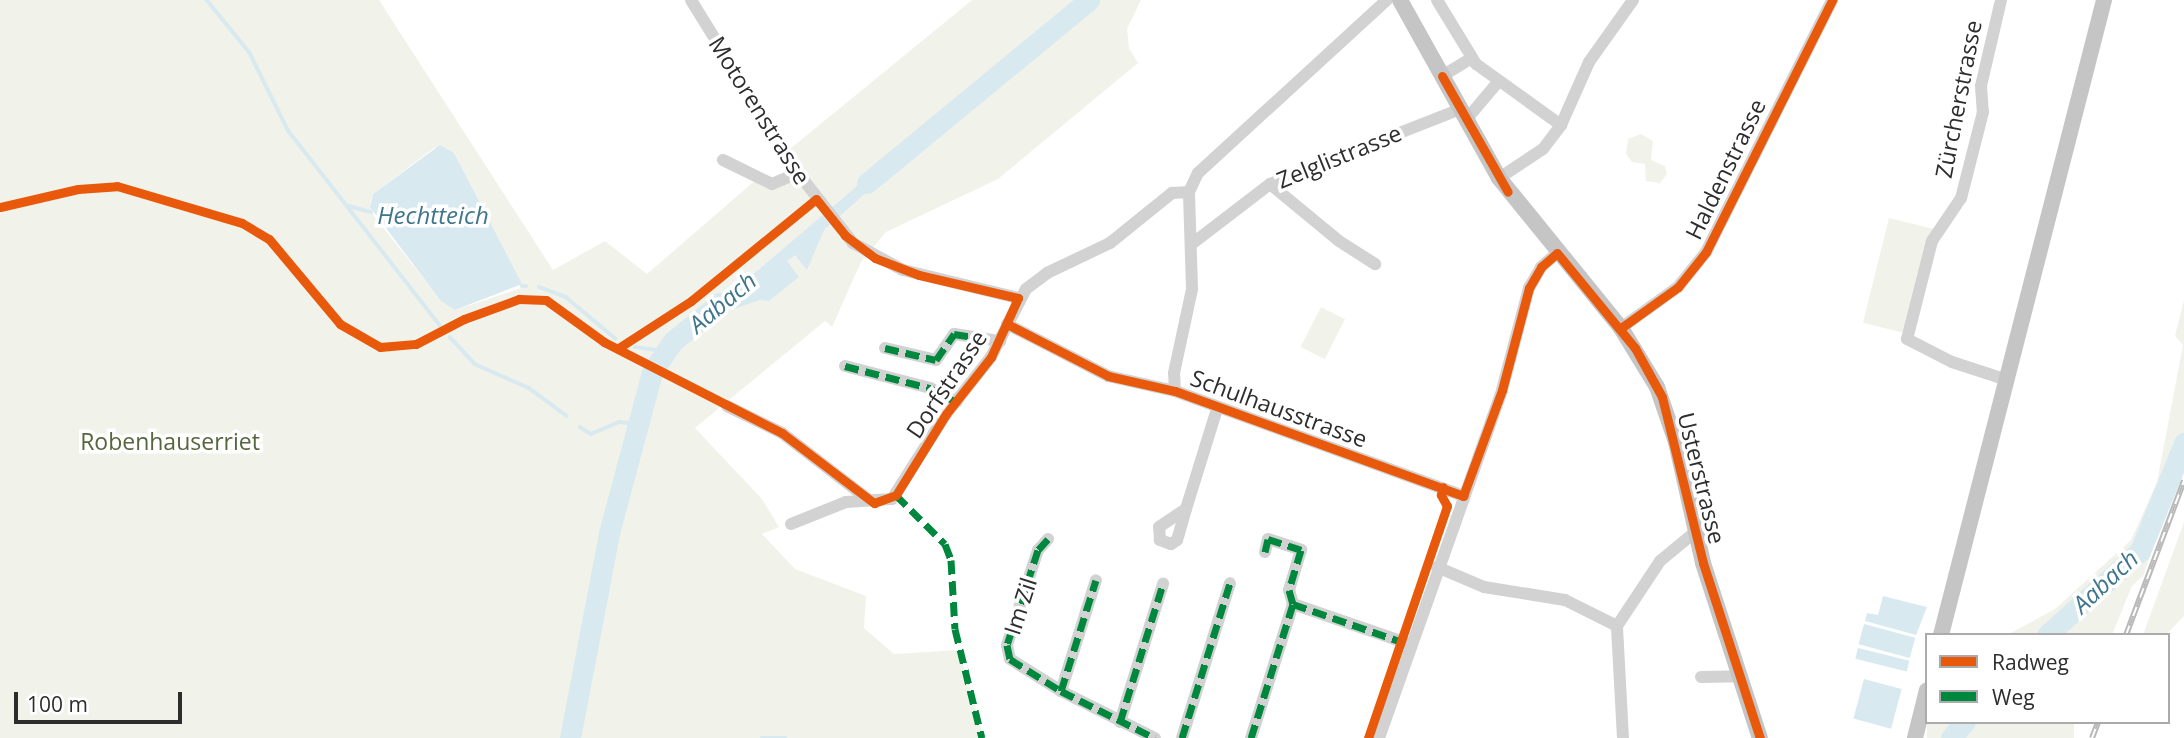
<!DOCTYPE html>
<html>
<head>
<meta charset="utf-8">
<style>
  body { margin:0 }
  #map { position:relative; width:2184px; height:738px; overflow:hidden; background:#fff; font-family:"Open Sans",sans-serif }
  div>[style] { position:absolute }
  .green>* { inset:0; background:#f1f3eb; transform-origin:0 0 }
  .water>* { inset:0; background:#d8e9f0; transform-origin:0 0 }
  .stream>* { height:3.5px; margin:-1.75px; padding:0 1.75px; transform-origin:1.75px; border-radius:1.75px; background:#d8e9f0 }
  .river>* { height:21px; margin:-10.5px; padding:0 10.5px; transform-origin:10.5px; border-radius:10.5px; background:#d8e9f0 }
  .minor>* { height:12px; margin:-6px; padding:0 6px; transform-origin:6px; border-radius:6px; background:#d2d2d2 }
  .major>* { height:16px; margin:-8px; padding:0 8px; transform-origin:8px; border-radius:8px; background:#c5c5c5 }
  .rail>* { height:6px; margin-top:-3px; transform-origin:0; background:repeating-linear-gradient(90deg,#fff 0 10px,#b9b9b9 0 20px); box-sizing:border-box; border-block:2px solid #b9b9b9 }
  .quiet>* { height:7px; margin-top:-3.5px; transform-origin:0; background:repeating-linear-gradient(90deg,#00873e 0 14px,transparent 0 21px) }
  .cycleway>* { height:9px; margin:-4.5px; padding:0 4.5px; transform-origin:4.5px; border-radius:4.5px; background:#e8590c }
  span { translate:-50% -50%; white-space:nowrap; text-align:center; line-height:1.15; -webkit-text-stroke:7px #fff; paint-order:stroke }
  .street-label { font-size:23px; color:#2d2d2d }
  .park-label { font-size:23px; color:#55663d }
  .water-label { font-size:24px; color:#3f768b; font-style:italic }
  .legend { position:absolute; left:1925px; top:633px; width:245px; height:91px; box-sizing:border-box; background:#fff; border:2px solid #ababab; margin:0; padding:9px 12px; list-style:none; font-size:21px; color:#2d2d2d }
  .legend li { display:flex; align-items:center; gap:14px; height:35px }
  .legend b { width:35px; border:2px solid #ababab }
  .scale { position:absolute; left:14px; top:692px; width:168px; height:32px; box-sizing:border-box; border:4px solid #2d2d2d; border-top:0; padding-left:9px; font-size:21px; line-height:24px; white-space:nowrap; color:#2d2d2d; -webkit-text-stroke:5px #fff; paint-order:stroke }
</style>
</head>
<body>
<div id="map">
  <div class="green">
    <i style="clip-path:polygon(evenodd,0 0,379px 0,553px 270px,605px 241px,647px 274px,758px 178px,772px 184px,798px 173px,785px 153px,972px 0,1141px 0,1127px 29px,1129px 48px,1138px 63px,998px 179px,886px 232px,861px 262px,832px 327px,825px 321px,695px 428px,762px 499px,779px 527px,762px 534px,795px 569px,866px 596px,864px 628px,894px 654px,959px 650px,984px 738px,0 738px,0 0,434px 148px,454px 153px,521px 288px,455px 310px,436px 294px,374px 216px,370px 203px,373px 194px,434px 148px)"></i>
    <i style="clip-path:polygon(1641px 134px,1653px 141px,1651px 160px,1665px 166px,1667px 174px,1660px 183px,1646px 181px,1645px 164px,1632px 162px,1626px 154px,1628px 139px)"></i>
    <i style="left:1889px;top:218px;width:53px;height:108px;rotate:14deg"></i>
    <i style="clip-path:polygon(2184px 300px,2184px 463px,2143px 576px,2132px 586px,2112px 635px,2007px 635px,2055px 609px,2131px 540px,2157px 482px,2183px 345px,2175px 336px)"></i>
    <i style="left:1321px;top:307px;width:27px;height:45px;rotate:27deg"></i>
    <i style="clip-path:polygon(2184px 522px,2184px 616px,2166px 635px,2143px 635px)"></i>
    <i style="left:1927px;top:722px;width:147px;height:20px"></i>
  </div>
  <div class="water">
    <i style="clip-path:polygon(440px 145px,454px 153px,522px 284px,455px 310px,441px 301px,370px 207px,373px 194px)"></i>
    <i style="clip-path:polygon(889px 165px,885px 176px,824px 230px,807px 270px,795px 255px,787px 261px,799px 277px,769px 301px,760px 300px,698px 321px,876px 170px)"></i>
    <i style="clip-path:polygon(1883px 596px,1927px 607px,1916px 635px,1865px 621px,1867px 613px,1878px 615px)"></i>
    <i style="left:1864px;top:624px;width:53px;height:21px;rotate:15deg"></i>
    <i style="left:1858px;top:648px;width:53px;height:11px;rotate:14deg"></i>
    <i style="left:1864px;top:679px;width:39px;height:41px;rotate:15deg"></i>
  </div>
  <div class="stream">
    <i style="left:207px;top:0;width:68px;rotate:50.9deg"></i>
    <i style="left:250px;top:53px;width:86px;rotate:63.7deg"></i>
    <i style="left:288px;top:130px;width:247px;rotate:52.1deg"></i>
    <i style="left:349px;top:206px;width:23px;rotate:15deg"></i>
    <i style="left:522px;top:286px;width:4px"></i>
    <i style="left:539px;top:287px;width:29px;rotate:20deg"></i>
    <i style="left:566px;top:297px;width:65px;rotate:40deg"></i>
    <i style="left:450px;top:337px;width:37px;rotate:47deg"></i>
    <i style="left:475px;top:364px;width:59px;rotate:24deg"></i>
    <i style="left:529px;top:388px;width:47px;rotate:36.4deg"></i>
    <i style="left:635px;top:347px;width:29px;rotate:8deg"></i>
    <i style="left:580px;top:427px;width:13px;rotate:32deg"></i>
    <i style="left:591px;top:434px;width:30px;rotate:-23deg"></i>
    <i style="left:619px;top:422px;width:19px;rotate:6deg"></i>
    <i style="left:762px;top:738px;width:23px"></i>
  </div>
  <div class="river">
    <i style="left:867px;top:183px;width:288px;rotate:-39.5deg"></i>
    <i style="left:2047px;top:635px;width:125px;rotate:-42.1deg"></i>
    <i style="left:2140px;top:551px;width:117px;rotate:-67.8deg"></i>
    <i style="left:570px;top:738px;width:209px;rotate:-79.2deg"></i>
    <i style="left:609px;top:533px;width:167px;rotate:-75deg"></i>
    <i style="left:652px;top:372px;width:36px;rotate:-56deg"></i>
    <i style="left:672px;top:342px;width:62px;rotate:-39.1deg"></i>
    <i style="left:1951px;top:738px;width:21px;rotate:-49deg"></i>
  </div>
  <div class="minor">
    <i style="left:691px;top:0;width:203px;rotate:58.3deg"></i>
    <i style="left:798px;top:173px;width:89px;rotate:51.8deg"></i>
    <i style="left:853px;top:243px;width:57px;rotate:28.4deg"></i>
    <i style="left:903px;top:270px;width:118px;rotate:13.7deg"></i>
    <i style="left:1437px;top:0;width:75px;rotate:58.6deg"></i>
    <i style="left:1476px;top:64px;width:105px;rotate:35.7deg"></i>
    <i style="left:2001px;top:0;width:88px;rotate:103.1deg"></i>
    <i style="left:1981px;top:86px;width:26px;rotate:86deg"></i>
    <i style="left:1983px;top:112px;width:89px;rotate:104.3deg"></i>
    <i style="left:1961px;top:198px;width:52px;rotate:124deg"></i>
    <i style="left:1932px;top:241px;width:101px;rotate:104.3deg"></i>
    <i style="left:1907px;top:339px;width:51px;rotate:27.1deg"></i>
    <i style="left:1952px;top:362px;width:58px;rotate:18.1deg"></i>
    <i style="left:1442px;top:76px;width:35px;rotate:-31deg"></i>
    <i style="left:1466px;top:120px;width:50px;rotate:-49.9deg"></i>
    <i style="left:723px;top:160px;width:55px;rotate:26.1deg"></i>
    <i style="left:772px;top:184px;width:28px;rotate:-23deg"></i>
    <i style="left:1499px;top:178px;width:53px;rotate:-33.4deg"></i>
    <i style="left:1543px;top:149px;width:30px;rotate:-53deg"></i>
    <i style="left:1561px;top:125px;width:69px;rotate:-66deg"></i>
    <i style="left:1589px;top:62px;width:76px;rotate:-54.6deg"></i>
    <i style="left:1270px;top:184px;width:89px;rotate:39.6deg"></i>
    <i style="left:1339px;top:241px;width:43px;rotate:32.6deg"></i>
    <i style="left:1193px;top:243px;width:97px;rotate:-37.5deg"></i>
    <i style="left:1270px;top:184px;width:204px;rotate:-21.5deg"></i>
    <i style="left:1007px;top:324px;width:114px;rotate:27.2deg"></i>
    <i style="left:1108px;top:376px;width:69px;rotate:12.6deg"></i>
    <i style="left:1175px;top:391px;width:307px;rotate:20deg"></i>
    <i style="left:1621px;top:328px;width:70px;rotate:-35.7deg"></i>
    <i style="left:1678px;top:287px;width:45px;rotate:-51.3deg"></i>
    <i style="left:1706px;top:252px;width:282px;rotate:-63.4deg"></i>
    <i style="left:885px;top:348px;width:52px;rotate:13.2deg"></i>
    <i style="left:936px;top:360px;width:32px;rotate:-55deg"></i>
    <i style="left:954px;top:334px;width:47px;rotate:8.7deg"></i>
    <i style="left:845px;top:366px;width:88px;rotate:14.5deg"></i>
    <i style="left:930px;top:388px;width:30px;rotate:28deg"></i>
    <i style="left:1175px;top:391px;width:18px;rotate:-93deg"></i>
    <i style="left:1174px;top:373px;width:86px;rotate:-77.9deg"></i>
    <i style="left:1192px;top:289px;width:97px;rotate:-91.8deg"></i>
    <i style="left:1189px;top:192px;width:21px;rotate:-65deg"></i>
    <i style="left:1198px;top:173px;width:256px;rotate:-42.5deg"></i>
    <i style="left:727px;top:406px;width:61px;rotate:26.1deg"></i>
    <i style="left:782px;top:433px;width:110px;rotate:37.6deg"></i>
    <i style="left:1186px;top:509px;width:32px;rotate:106deg"></i>
    <i style="left:1177px;top:540px;width:7px;rotate:146deg"></i>
    <i style="left:1171px;top:544px;width:12px;rotate:-160deg"></i>
    <i style="left:1160px;top:540px;width:13px;rotate:-94deg"></i>
    <i style="left:1159px;top:527px;width:32px;rotate:-34deg"></i>
    <i style="left:1186px;top:509px;width:105px;rotate:-72.8deg"></i>
    <i style="left:791px;top:524px;width:59px;rotate:-21.8deg"></i>
    <i style="left:846px;top:502px;width:46px;rotate:-3.7deg"></i>
    <i style="left:892px;top:499px;width:101px;rotate:-57.6deg"></i>
    <i style="left:946px;top:414px;width:73px;rotate:-51.7deg"></i>
    <i style="left:991px;top:357px;width:76px;rotate:-62.8deg"></i>
    <i style="left:1026px;top:289px;width:26px;rotate:-37deg"></i>
    <i style="left:1047px;top:273px;width:70px;rotate:-25.5deg"></i>
    <i style="left:1110px;top:243px;width:80px;rotate:-38.9deg"></i>
    <i style="left:1172px;top:193px;width:17px;rotate:-3deg"></i>
    <i style="left:1048px;top:539px;width:15px;rotate:132deg"></i>
    <i style="left:1038px;top:550px;width:100px;rotate:108.1deg"></i>
    <i style="left:1007px;top:645px;width:14px;rotate:78deg"></i>
    <i style="left:1010px;top:659px;width:60px;rotate:32.1deg"></i>
    <i style="left:1061px;top:691px;width:105px;rotate:26.6deg"></i>
    <i style="left:1265px;top:552px;width:13px;rotate:-77deg"></i>
    <i style="left:1268px;top:539px;width:35px;rotate:18deg"></i>
    <i style="left:1301px;top:550px;width:42px;rotate:106.7deg"></i>
    <i style="left:1289px;top:590px;width:15px;rotate:74deg"></i>
    <i style="left:1437px;top:567px;width:51px;rotate:23.1deg"></i>
    <i style="left:1484px;top:587px;width:82px;rotate:9.1deg"></i>
    <i style="left:1565px;top:600px;width:58px;rotate:26.6deg"></i>
    <i style="left:1701px;top:677px;width:39px;rotate:-1deg"></i>
    <i style="left:1061px;top:691px;width:116px;rotate:-72.5deg"></i>
    <i style="left:1120px;top:722px;width:145px;rotate:-72.7deg"></i>
    <i style="left:1182px;top:738px;width:162px;rotate:-72.8deg"></i>
    <i style="left:1251px;top:738px;width:140px;rotate:-72.6deg"></i>
    <i style="left:1293px;top:604px;width:123px;rotate:19deg"></i>
    <i style="left:1379px;top:738px;width:369px;rotate:-70.5deg"></i>
    <i style="left:1502px;top:390px;width:106px;rotate:-75.2deg"></i>
    <i style="left:1529px;top:288px;width:24px;rotate:-60deg"></i>
    <i style="left:1541px;top:267px;width:21px;rotate:-41deg"></i>
    <i style="left:1623px;top:738px;width:112px;rotate:-93.1deg"></i>
    <i style="left:1617px;top:626px;width:78px;rotate:-56.5deg"></i>
    <i style="left:1660px;top:561px;width:45px;rotate:-39.6deg"></i>
  </div>
  <div class="major">
    <i style="left:1400px;top:0;width:204px;rotate:60.9deg"></i>
    <i style="left:1499px;top:178px;width:193px;rotate:50.9deg"></i>
    <i style="left:1621px;top:328px;width:69px;rotate:58.6deg"></i>
    <i style="left:1657px;top:387px;width:58px;rotate:70.9deg"></i>
    <i style="left:1676px;top:442px;width:124px;rotate:77.4deg"></i>
    <i style="left:1703px;top:563px;width:184px;rotate:72deg"></i>
    <i style="left:1941px;top:635px;width:656px;rotate:-75.6deg"></i>
    <i style="left:1915px;top:738px;width:49px;rotate:-76deg"></i>
  </div>
  <div class="rail">
    <i style="left:2126px;top:635px;width:165px;rotate:-69.4deg"></i>
    <i style="left:2092px;top:738px;width:17px;rotate:-69deg"></i>
  </div>
  <div class="quiet">
    <i style="left:885px;top:348px;width:52px;rotate:13.2deg"></i>
    <i style="left:936px;top:360px;width:32px;rotate:-55deg"></i>
    <i style="left:954px;top:334px;width:47px;rotate:8.7deg"></i>
    <i style="left:845px;top:366px;width:88px;rotate:14.5deg"></i>
    <i style="left:930px;top:388px;width:30px;rotate:28deg"></i>
    <i style="left:896px;top:495px;width:69px;rotate:45deg"></i>
    <i style="left:945px;top:544px;width:17px;rotate:69deg"></i>
    <i style="left:951px;top:560px;width:69px;rotate:86.7deg"></i>
    <i style="left:955px;top:629px;width:112px;rotate:76.1deg"></i>
    <i style="left:1048px;top:539px;width:15px;rotate:132deg"></i>
    <i style="left:1038px;top:550px;width:100px;rotate:108.1deg"></i>
    <i style="left:1007px;top:645px;width:14px;rotate:78deg"></i>
    <i style="left:1010px;top:659px;width:60px;rotate:32.1deg"></i>
    <i style="left:1061px;top:691px;width:105px;rotate:26.6deg"></i>
    <i style="left:1265px;top:552px;width:13px;rotate:-77deg"></i>
    <i style="left:1268px;top:539px;width:35px;rotate:18deg"></i>
    <i style="left:1301px;top:550px;width:42px;rotate:106.7deg"></i>
    <i style="left:1289px;top:590px;width:15px;rotate:74deg"></i>
    <i style="left:1061px;top:691px;width:116px;rotate:-72.5deg"></i>
    <i style="left:1120px;top:722px;width:145px;rotate:-72.7deg"></i>
    <i style="left:1182px;top:738px;width:162px;rotate:-72.8deg"></i>
    <i style="left:1251px;top:738px;width:140px;rotate:-72.6deg"></i>
    <i style="left:1293px;top:604px;width:119px;rotate:19.2deg"></i>
  </div>
  <div class="cycleway">
    <i style="left:1442px;top:76px;width:133px;rotate:60.4deg"></i>
    <i style="left:0;top:207px;width:80px;rotate:-13deg"></i>
    <i style="left:78px;top:189px;width:39px;rotate:-4deg"></i>
    <i style="left:117px;top:186px;width:130px;rotate:16.5deg"></i>
    <i style="left:242px;top:223px;width:31px;rotate:31deg"></i>
    <i style="left:269px;top:239px;width:111px;rotate:50.1deg"></i>
    <i style="left:340px;top:324px;width:46px;rotate:29.9deg"></i>
    <i style="left:380px;top:347px;width:36px;rotate:-5deg"></i>
    <i style="left:416px;top:344px;width:54px;rotate:-27.5deg"></i>
    <i style="left:464px;top:319px;width:59px;rotate:-20deg"></i>
    <i style="left:519px;top:299px;width:27px;rotate:2deg"></i>
    <i style="left:546px;top:300px;width:72px;rotate:35.9deg"></i>
    <i style="left:604px;top:342px;width:200px;rotate:27.1deg"></i>
    <i style="left:782px;top:433px;width:116px;rotate:37.3deg"></i>
    <i style="left:874px;top:503px;width:23px;rotate:-20deg"></i>
    <i style="left:896px;top:495px;width:95px;rotate:-58.3deg"></i>
    <i style="left:946px;top:414px;width:73px;rotate:-51.7deg"></i>
    <i style="left:991px;top:357px;width:65px;rotate:-65.4deg"></i>
    <i style="left:1018px;top:298px;width:102px;rotate:-166.9deg"></i>
    <i style="left:919px;top:275px;width:47px;rotate:-158.9deg"></i>
    <i style="left:875px;top:258px;width:38px;rotate:-143deg"></i>
    <i style="left:845px;top:235px;width:46px;rotate:-128.9deg"></i>
    <i style="left:816px;top:199px;width:161px;rotate:140.8deg"></i>
    <i style="left:691px;top:301px;width:85px;rotate:147.1deg"></i>
    <i style="left:1007px;top:324px;width:114px;rotate:27.2deg"></i>
    <i style="left:1108px;top:376px;width:69px;rotate:12.6deg"></i>
    <i style="left:1175px;top:391px;width:307px;rotate:20deg"></i>
    <i style="left:1463px;top:496px;width:113px;rotate:-69.8deg"></i>
    <i style="left:1502px;top:390px;width:106px;rotate:-75.2deg"></i>
    <i style="left:1529px;top:288px;width:24px;rotate:-60deg"></i>
    <i style="left:1541px;top:267px;width:21px;rotate:-41deg"></i>
    <i style="left:1557px;top:253px;width:123px;rotate:50.6deg"></i>
    <i style="left:1635px;top:348px;width:56px;rotate:61.1deg"></i>
    <i style="left:1662px;top:397px;width:171px;rotate:76.1deg"></i>
    <i style="left:1703px;top:563px;width:184px;rotate:72deg"></i>
    <i style="left:1621px;top:328px;width:70px;rotate:-35.7deg"></i>
    <i style="left:1678px;top:287px;width:45px;rotate:-51.3deg"></i>
    <i style="left:1706px;top:252px;width:282px;rotate:-63.4deg"></i>
    <i style="left:1368px;top:738px;width:245px;rotate:-71.2deg"></i>
    <i style="left:1447px;top:506px;width:13px;rotate:-119deg"></i>
    <i style="left:1441px;top:495px;width:8px;rotate:-76deg"></i>
  </div>
  <div class="street-label">
    <span style="left:1958px;top:99px;rotate:-79deg">Zürcherstrasse</span>
    <span style="left:760px;top:110px;rotate:58deg">Motorenstrasse</span>
    <span style="left:1339px;top:156px;rotate:-22deg">Zelglistrasse</span>
    <span style="left:1725px;top:169px;rotate:-64deg">Haldenstrasse</span>
    <span style="left:946px;top:384px;rotate:-56deg">Dorfstrasse</span>
    <span style="left:1279px;top:408px;rotate:20deg">Schulhausstrasse</span>
    <span style="left:1702px;top:478px;rotate:76deg">Usterstrasse</span>
    <span style="left:1020px;top:606px;rotate:-72deg">Im Zil</span>
  </div>
  <div class="park-label">
    <span style="left:170px;top:441px">Robenhauserriet</span>
  </div>
  <div class="water-label">
    <span style="left:433px;top:215px">Hechtteich</span>
    <span style="left:722px;top:302px;rotate:-40deg">Aabach</span>
    <span style="left:2105px;top:581px;rotate:-43deg">Aabach</span>
  </div>
  <ul class="legend">
  <li><b style="height:9px;background:#e8590c"></b>Radweg</li>
  <li><b style="height:9px;background:#00873e"></b>Weg</li>
  </ul>
  <div class="scale">100 m</div>
</div>
</body>
</html>
